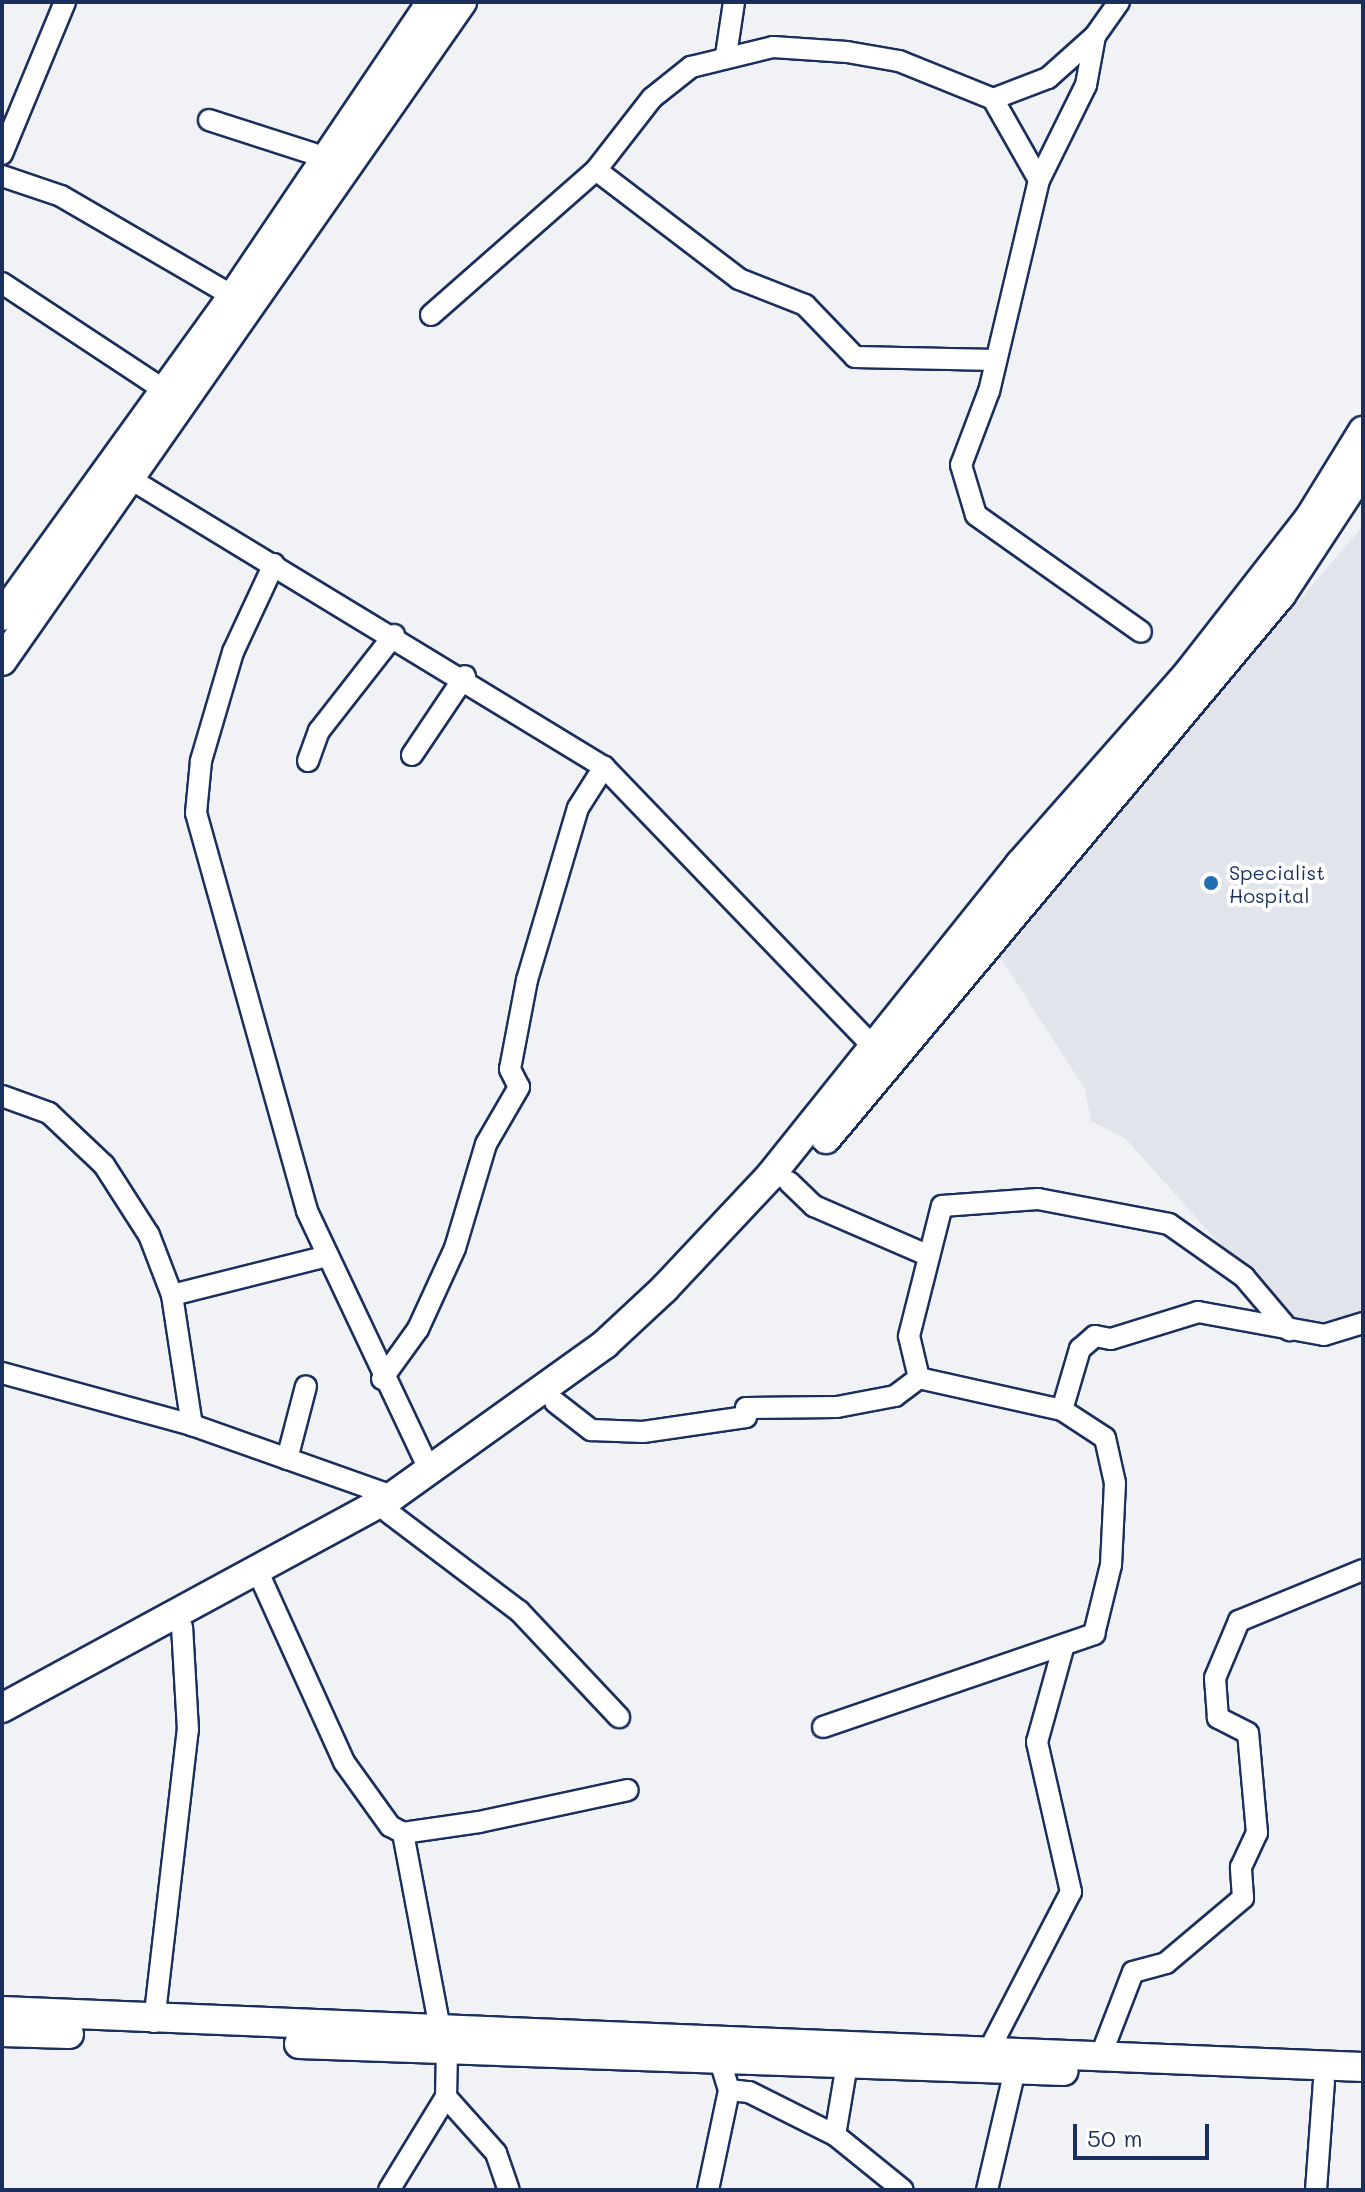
<!DOCTYPE html>
<html>
<head>
<meta charset="utf-8">
<style>
  body { margin:0 }
  #map { position:relative; width:1365px; height:2192px; overflow:hidden; background:#f1f2f5; font-family:Mali,sans-serif }
  div>[style] { position:absolute }
  .built>* { inset:0; background:#e1e4ea }
  .roads { filter:drop-shadow(2px 0 #1b2f5e) drop-shadow(-2px 0 #1b2f5e) drop-shadow(0 2px #1b2f5e) drop-shadow(0 -2px #1b2f5e) }
  .street>* { height:20px; margin:-10px; padding:0 10px; transform-origin:10px; border-radius:10px; background:#fff }
  .secondary>* { height:28px; margin:-14px; padding:0 14px; transform-origin:14px; border-radius:14px; background:#fff }
  .dots>* { width:22px; height:22px; translate:-50% -50%; box-sizing:border-box; border:4px solid #fff; border-radius:50% }
  span { translate:-50% -50%; white-space:nowrap; text-align:center; line-height:1.15; -webkit-text-stroke:8px #fff; paint-order:stroke }
  .poi-label { font-size:20px; color:#1b2f5e }
  .left { translate:0 -50%; text-align:left }
  .frame { position:absolute; inset:0; border:4px solid #1b2f5e; pointer-events:none }
  .scale { position:absolute; left:1073px; top:2124px; width:136px; height:36px; box-sizing:border-box; border:4px solid #1b2f5e; border-top:0; padding-left:10px; font-size:24px; line-height:28px; white-space:nowrap; color:#1b2f5e; -webkit-text-stroke:6px #fff; paint-order:stroke }
</style>
</head>
<body>
<div id="map">
  <div class="built">
    <i style="clip-path:polygon(1363px 526px,1363px 1317px,1323px 1332px,1289px 1322px,1126px 1139px,1091px 1121px,1085px 1089px,997px 953px)"></i>
  </div>
  <div class="roads">
    <div class="street">
      <i style="left:1119px;top:2px;width:42px;rotate:125.2deg"></i>
      <i style="left:1095px;top:36px;width:50px;rotate:100.4deg"></i>
      <i style="left:1086px;top:85px;width:106px;rotate:116.3deg"></i>
      <i style="left:1039px;top:180px;width:217px;rotate:103.3deg"></i>
      <i style="left:989px;top:391px;width:79px;rotate:110.7deg"></i>
      <i style="left:961px;top:465px;width:52px;rotate:73.3deg"></i>
      <i style="left:976px;top:515px;width:202px;rotate:35.3deg"></i>
      <i style="left:726px;top:55px;width:54px;rotate:-81.4deg"></i>
      <i style="left:993px;top:99px;width:93px;rotate:60.4deg"></i>
      <i style="left:209px;top:120px;width:110px;rotate:17.9deg"></i>
      <i style="left:2px;top:154px;width:165px;rotate:-67.5deg"></i>
      <i style="left:596px;top:170px;width:180px;rotate:37.3deg"></i>
      <i style="left:739px;top:279px;width:71px;rotate:21.5deg"></i>
      <i style="left:805px;top:305px;width:72px;rotate:46.1deg"></i>
      <i style="left:855px;top:357px;width:141px;rotate:1.2deg"></i>
      <i style="left:2px;top:176px;width:62px;rotate:18.7deg"></i>
      <i style="left:61px;top:196px;width:199px;rotate:30.2deg"></i>
      <i style="left:2px;top:283px;width:194px;rotate:33.4deg"></i>
      <i style="left:431px;top:315px;width:220px;rotate:-41.3deg"></i>
      <i style="left:596px;top:170px;width:91px;rotate:-52.1deg"></i>
      <i style="left:652px;top:98px;width:50px;rotate:-38.5deg"></i>
      <i style="left:691px;top:67px;width:84px;rotate:-13.7deg"></i>
      <i style="left:773px;top:47px;width:74px;rotate:3.9deg"></i>
      <i style="left:847px;top:52px;width:53px;rotate:9.8deg"></i>
      <i style="left:899px;top:61px;width:101px;rotate:22deg"></i>
      <i style="left:993px;top:99px;width:59px;rotate:-20.9deg"></i>
      <i style="left:1048px;top:78px;width:63px;rotate:-41.8deg"></i>
      <i style="left:119px;top:472px;width:568px;rotate:31.31deg"></i>
      <i style="left:604px;top:767px;width:400px;rotate:46.1deg"></i>
      <i style="left:274px;top:564px;width:97px;rotate:115deg"></i>
      <i style="left:233px;top:652px;width:114px;rotate:106.4deg"></i>
      <i style="left:201px;top:761px;width:52px;rotate:95.5deg"></i>
      <i style="left:196px;top:813px;width:413px;rotate:74.4deg"></i>
      <i style="left:307px;top:1211px;width:288px;rotate:64.7deg"></i>
      <i style="left:412px;top:755px;width:95px;rotate:-56.1deg"></i>
      <i style="left:308px;top:761px;width:32px;rotate:-70deg"></i>
      <i style="left:319px;top:731px;width:122px;rotate:-52deg"></i>
      <i style="left:2px;top:1096px;width:50px;rotate:19.9deg"></i>
      <i style="left:49px;top:1113px;width:76px;rotate:43.4deg"></i>
      <i style="left:104px;top:1165px;width:83px;rotate:57.3deg"></i>
      <i style="left:149px;top:1235px;width:64px;rotate:69deg"></i>
      <i style="left:172px;top:1295px;width:132px;rotate:81.3deg"></i>
      <i style="left:789px;top:1182px;width:35px;rotate:44deg"></i>
      <i style="left:814px;top:1206px;width:121px;rotate:23.4deg"></i>
      <i style="left:172px;top:1295px;width:160px;rotate:-14.1deg"></i>
      <i style="left:2px;top:1373px;width:197px;rotate:15.3deg"></i>
      <i style="left:192px;top:1425px;width:213px;rotate:19.5deg"></i>
      <i style="left:382px;top:1379px;width:62px;rotate:-54.2deg"></i>
      <i style="left:418px;top:1329px;width:89px;rotate:-65.4deg"></i>
      <i style="left:455px;top:1248px;width:109px;rotate:-73.4deg"></i>
      <i style="left:486px;top:1144px;width:66px;rotate:-59.9deg"></i>
      <i style="left:519px;top:1087px;width:20px;rotate:-117deg"></i>
      <i style="left:510px;top:1069px;width:91px;rotate:-79.2deg"></i>
      <i style="left:527px;top:980px;width:179px;rotate:-73.5deg"></i>
      <i style="left:578px;top:808px;width:49px;rotate:-57.6deg"></i>
      <i style="left:555px;top:1402px;width:46px;rotate:37.9deg"></i>
      <i style="left:591px;top:1430px;width:52px;rotate:2.2deg"></i>
      <i style="left:643px;top:1432px;width:104px;rotate:-8.3deg"></i>
      <i style="left:746px;top:1417px;width:9px;rotate:-90deg"></i>
      <i style="left:746px;top:1408px;width:91px;rotate:-0.6deg"></i>
      <i style="left:837px;top:1407px;width:59px;rotate:-10.7deg"></i>
      <i style="left:895px;top:1396px;width:30px;rotate:-37deg"></i>
      <i style="left:1062px;top:1410px;width:64px;rotate:-73.6deg"></i>
      <i style="left:1080px;top:1349px;width:20px;rotate:-41deg"></i>
      <i style="left:1095px;top:1336px;width:16px;rotate:11deg"></i>
      <i style="left:1111px;top:1339px;width:91px;rotate:-17.2deg"></i>
      <i style="left:1198px;top:1312px;width:128px;rotate:10.3deg"></i>
      <i style="left:1324px;top:1335px;width:41px;rotate:-17.1deg"></i>
      <i style="left:287px;top:1459px;width:75px;rotate:-75.4deg"></i>
      <i style="left:388px;top:1512px;width:164px;rotate:37.1deg"></i>
      <i style="left:519px;top:1611px;width:146px;rotate:46.7deg"></i>
      <i style="left:262px;top:1581px;width:199px;rotate:65.6deg"></i>
      <i style="left:344px;top:1762px;width:79px;rotate:54.3deg"></i>
      <i style="left:390px;top:1826px;width:15px;rotate:28deg"></i>
      <i style="left:403px;top:1833px;width:77px;rotate:-8.2deg"></i>
      <i style="left:479px;top:1822px;width:152px;rotate:-12.1deg"></i>
      <i style="left:823px;top:1727px;width:287px;rotate:-18.9deg"></i>
      <i style="left:1094px;top:1634px;width:71px;rotate:-76.2deg"></i>
      <i style="left:1111px;top:1565px;width:82px;rotate:-87.2deg"></i>
      <i style="left:1115px;top:1483px;width:46px;rotate:-102.5deg"></i>
      <i style="left:1105px;top:1438px;width:51px;rotate:-146.9deg"></i>
      <i style="left:1062px;top:1410px;width:147px;rotate:-167.4deg"></i>
      <i style="left:919px;top:1378px;width:43px;rotate:-103.4deg"></i>
      <i style="left:909px;top:1336px;width:134px;rotate:-75.8deg"></i>
      <i style="left:942px;top:1206px;width:96px;rotate:-4.2deg"></i>
      <i style="left:1038px;top:1199px;width:133px;rotate:10.8deg"></i>
      <i style="left:1169px;top:1224px;width:92px;rotate:35.2deg"></i>
      <i style="left:1244px;top:1277px;width:70px;rotate:49.7deg"></i>
      <i style="left:403px;top:1833px;width:198px;rotate:79.3deg"></i>
      <i style="left:154px;top:2022px;width:294px;rotate:-83.4deg"></i>
      <i style="left:188px;top:1730px;width:103px;rotate:-93.3deg"></i>
      <i style="left:990px;top:2048px;width:176px;rotate:-62.6deg"></i>
      <i style="left:1071px;top:1892px;width:154px;rotate:-102.8deg"></i>
      <i style="left:1037px;top:1742px;width:98px;rotate:-74.5deg"></i>
      <i style="left:447px;top:2050px;width:47px;rotate:91.2deg"></i>
      <i style="left:446px;top:2097px;width:75px;rotate:48.2deg"></i>
      <i style="left:496px;top:2153px;width:39px;rotate:71deg"></i>
      <i style="left:1101px;top:2055px;width:89px;rotate:-68.9deg"></i>
      <i style="left:1133px;top:1972px;width:34px;rotate:-15deg"></i>
      <i style="left:1166px;top:1963px;width:101px;rotate:-40.2deg"></i>
      <i style="left:1243px;top:1898px;width:31px;rotate:-94deg"></i>
      <i style="left:1241px;top:1867px;width:38px;rotate:-65deg"></i>
      <i style="left:1257px;top:1833px;width:100px;rotate:-95.1deg"></i>
      <i style="left:1248px;top:1733px;width:34px;rotate:-153deg"></i>
      <i style="left:1218px;top:1718px;width:40px;rotate:-94.3deg"></i>
      <i style="left:1215px;top:1678px;width:62px;rotate:-67.2deg"></i>
      <i style="left:1239px;top:1621px;width:134px;rotate:-22.4deg"></i>
      <i style="left:729px;top:2090px;width:20px;rotate:6deg"></i>
      <i style="left:749px;top:2092px;width:96px;rotate:26.6deg"></i>
      <i style="left:835px;top:2135px;width:87px;rotate:39deg"></i>
      <i style="left:835px;top:2135px;width:72px;rotate:-80.4deg"></i>
      <i style="left:389px;top:2190px;width:109px;rotate:-58.5deg"></i>
      <i style="left:708px;top:2190px;width:102px;rotate:-78.1deg"></i>
      <i style="left:729px;top:2090px;width:34px;rotate:-107deg"></i>
      <i style="left:987px;top:2190px;width:123px;rotate:-76.9deg"></i>
      <i style="left:1316px;top:2190px;width:109px;rotate:-85.8deg"></i>
    </div>
    <div class="secondary">
      <i style="left:2px;top:616px;width:395px;rotate:-54.2deg"></i>
      <i style="left:233px;top:296px;width:354px;rotate:-56deg"></i>
      <i style="left:2px;top:661px;width:804px;rotate:-55.08deg"></i>
      <i style="left:826px;top:1139px;width:709px;rotate:-50.09deg"></i>
      <i style="left:1281px;top:595px;width:149px;rotate:-56.7deg"></i>
      <i style="left:2px;top:1708px;width:445px;rotate:-28.5deg"></i>
      <i style="left:393px;top:1496px;width:261px;rotate:-35.6deg"></i>
      <i style="left:605px;top:1344px;width:81px;rotate:-43deg"></i>
      <i style="left:664px;top:1289px;width:155px;rotate:-46.8deg"></i>
      <i style="left:770px;top:1176px;width:400px;rotate:-51.3deg"></i>
      <i style="left:1020px;top:864px;width:256px;rotate:-48.6deg"></i>
      <i style="left:1189px;top:672px;width:197px;rotate:-52deg"></i>
      <i style="left:1310px;top:517px;width:101px;rotate:-58.4deg"></i>
      <i style="left:2px;top:2011px;width:1362px;rotate:2.36deg"></i>
      <i style="left:2px;top:2032px;width:67px;rotate:1.7deg"></i>
      <i style="left:299px;top:2044px;width:765px;rotate:2.02deg"></i>
    </div>
  </div>
  <div class="dots">
    <i style="left:1211px;top:883px;background:#1f6fb2"></i>
  </div>
  <div class="poi-label">
    <span class="left" style="left:1229px;top:884px">Specialist<br>Hospital</span>
  </div>
  <div class="frame"></div>
  <div class="scale">50 m</div>
</div>
</body>
</html>
